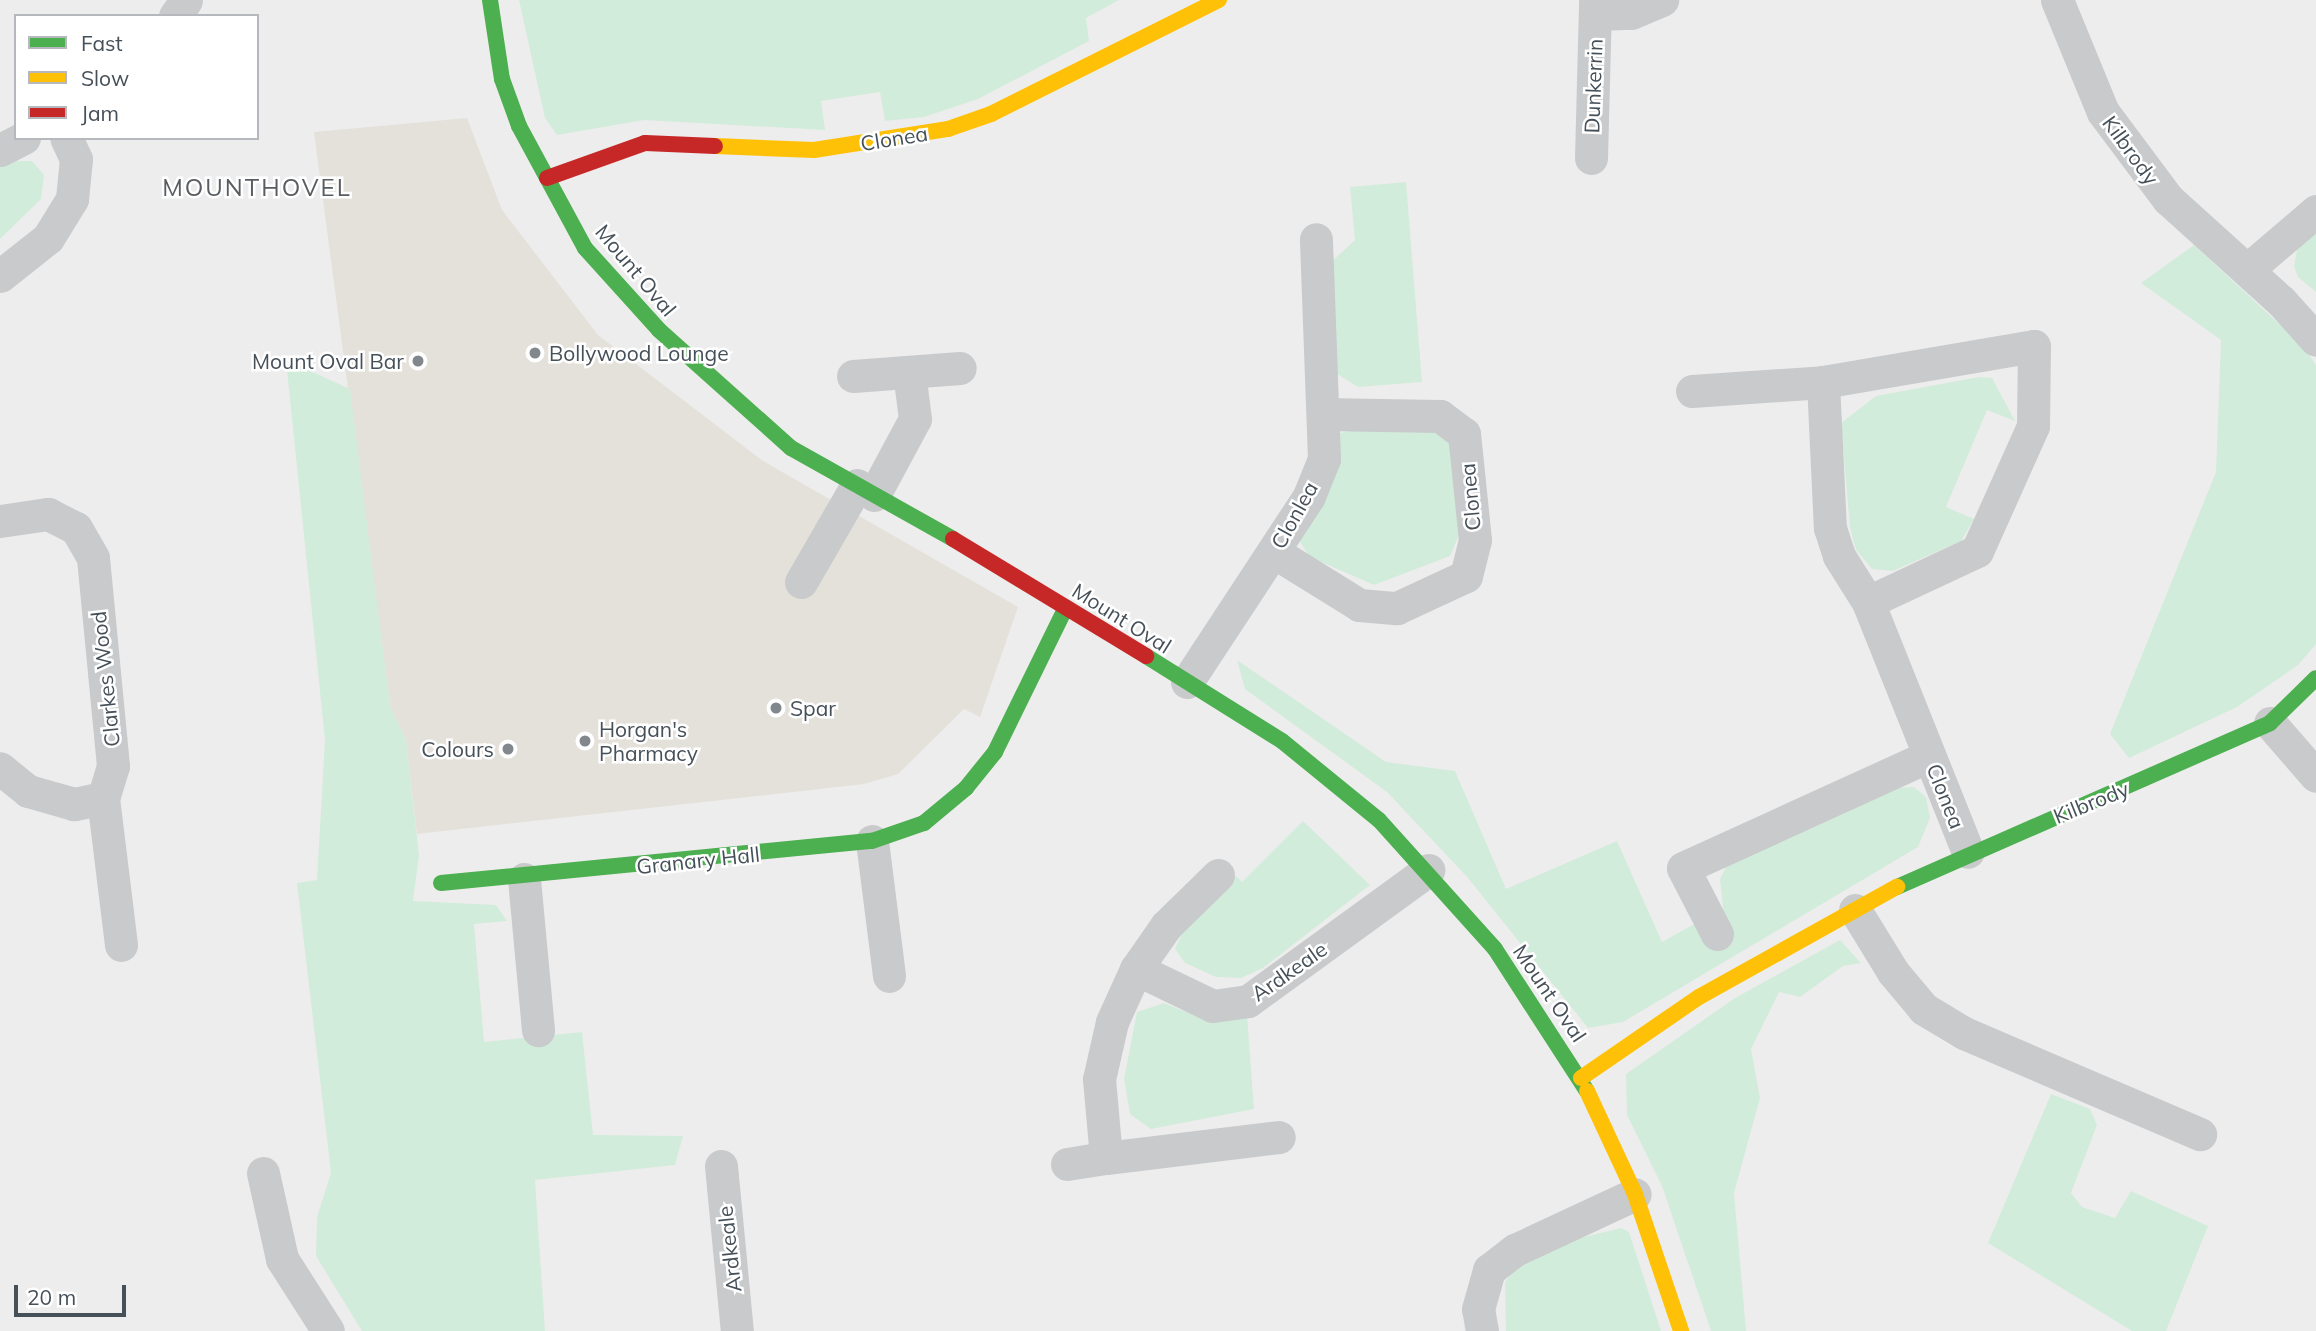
<!DOCTYPE html>
<html>
<head>
<meta charset="utf-8">
<style>
  body { margin:0 }
  #map { position:relative; width:2316px; height:1331px; overflow:hidden; background:#eeeded; font-family:Mulish,sans-serif }
  div>[style] { position:absolute }
  .commercial>* { inset:0; background:#e4e1db }
  .green>* { inset:0; background:#d2ecdb }
  .street>* { height:33px; margin:-16.5px; padding:0 16.5px; transform-origin:16.5px; border-radius:16.5px; background:#c8cacc }
  .fast>* { height:16px; margin:-8px; padding:0 8px; transform-origin:8px; border-radius:8px; background:#4caf50 }
  .slow>* { height:16px; margin:-8px; padding:0 8px; transform-origin:8px; border-radius:8px; background:#ffc107 }
  .jam>* { height:16px; margin:-8px; padding:0 8px; transform-origin:8px; border-radius:8px; background:#c62828 }
  .dots>* { width:19px; height:19px; translate:-50% -50%; box-sizing:border-box; border:4px solid #fff; border-radius:50% }
  span { translate:-50% -50%; white-space:nowrap; text-align:center; line-height:1.15; -webkit-text-stroke:5px #fff; paint-order:stroke }
  .street-label { font-size:21px; color:#465059 }
  .poi-label { font-size:21px; color:#465059 }
  .left { translate:0 -50%; text-align:left }
  .right { translate:-100% -50%; text-align:right }
  .quarter-label { font-size:24px; color:#595d61; letter-spacing:2px }
  .legend { position:absolute; left:14px; top:14px; width:245px; height:126px; box-sizing:border-box; background:#fff; border:2px solid #b5b9bd; margin:0; padding:9px 12px; list-style:none; font-size:21px; color:#465059 }
  .legend li { display:flex; align-items:center; gap:14px; height:35px }
  .legend b { width:35px; border:2px solid #b5b9bd }
  .scale { position:absolute; left:14px; top:1285px; width:112px; height:32px; box-sizing:border-box; border:4px solid #465059; border-top:0; padding-left:9px; font-size:21px; line-height:24px; white-space:nowrap; color:#465059; -webkit-text-stroke:5px #fff; paint-order:stroke }
</style>
</head>
<body>
<div id="map">
  <div class="commercial">
    <i style="clip-path:polygon(467px 118px,502px 210px,598px 335px,763px 461px,1018px 607px,980px 717px,964px 709px,898px 774px,864px 784px,417px 834px,406px 740px,390px 706px,314px 132px)"></i>
  </div>
  <div class="green">
    <i style="clip-path:polygon(519px 0,1119px 0,1086px 18px,1089px 41px,978px 99px,924px 117px,885px 121px,880px 92px,821px 101px,825px 130px,644px 120px,557px 135px,545px 118px)"></i>
    <i style="clip-path:polygon(8px 161px,32px 161px,44px 175px,41px 199px,0 239px,0 166px)"></i>
    <i style="clip-path:polygon(1406px 182px,1422px 382px,1358px 387px,1334px 372px,1329px 264px,1355px 240px,1350px 187px)"></i>
    <i style="clip-path:polygon(2316px 226px,2316px 292px,2298px 277px,2294px 266px,2298px 245px)"></i>
    <i style="clip-path:polygon(2194px 245px,2304px 347px,2316px 365px,2316px 644px,2298px 665px,2237px 707px,2129px 758px,2110px 734px,2216px 472px,2221px 340px,2141px 283px)"></i>
    <i style="clip-path:polygon(286px 360px,350px 389px,390px 706px,406px 740px,419px 855px,413px 901px,496px 905px,507px 921px,474px 924px,484px 1042px,582px 1032px,593px 1135px,683px 1136px,675px 1165px,535px 1180px,545px 1331px,362px 1331px,316px 1256px,317px 1217px,331px 1173px,297px 883px,317px 880px,325px 740px)"></i>
    <i style="clip-path:polygon(1979px 377px,1992px 378px,2015px 421px,1987px 410px,1946px 507px,1974px 519px,1961px 541px,1893px 571px,1872px 569px,1856px 550px,1850px 528px,1841px 423px,1876px 396px)"></i>
    <i style="clip-path:polygon(1425px 424px,1454px 442px,1460px 533px,1450px 556px,1374px 585px,1310px 557px,1296px 536px,1329px 475px,1340px 433px,1374px 425px)"></i>
    <i style="clip-path:polygon(1237px 660px,1386px 762px,1455px 771px,1506px 889px,1617px 841px,1662px 942px,1723px 908px,1720px 879px,1726px 867px,1749px 850px,1891px 788px,1914px 787px,1926px 797px,1930px 818px,1918px 847px,1623px 1022px,1588px 1028px,1468px 878px,1387px 792px,1245px 689px)"></i>
    <i style="clip-path:polygon(1303px 821px,1370px 885px,1263px 968px,1241px 978px,1216px 977px,1185px 963px,1175px 949px,1184px 929px,1236px 876px,1242px 882px)"></i>
    <i style="clip-path:polygon(1840px 940px,1861px 963px,1843px 966px,1800px 997px,1779px 992px,1751px 1049px,1760px 1098px,1734px 1193px,1746px 1331px,1711px 1331px,1662px 1186px,1627px 1115px,1626px 1074px,1735px 998px)"></i>
    <i style="clip-path:polygon(1164px 1003px,1199px 1017px,1247px 1015px,1254px 1109px,1151px 1129px,1130px 1114px,1124px 1079px,1137px 1012px)"></i>
    <i style="clip-path:polygon(2051px 1094px,2090px 1109px,2097px 1125px,2071px 1193px,2082px 1207px,2115px 1218px,2131px 1191px,2208px 1226px,2166px 1331px,2132px 1331px,1988px 1243px)"></i>
    <i style="clip-path:polygon(1621px 1228px,1629px 1232px,1661px 1331px,1506px 1331px,1505px 1282px,1518px 1264px,1576px 1239px)"></i>
  </div>
  <div class="street">
    <i style="left:2057px;top:0;width:121px;rotate:67.7deg"></i>
    <i style="left:2103px;top:112px;width:109px;rotate:53.2deg"></i>
    <i style="left:2168px;top:199px;width:152px;rotate:42.1deg"></i>
    <i style="left:2281px;top:301px;width:52px;rotate:48.1deg"></i>
    <i style="left:1597px;top:14px;width:34px;rotate:-2deg"></i>
    <i style="left:1631px;top:13px;width:34px;rotate:-23deg"></i>
    <i style="left:175px;top:16px;width:19px;rotate:-55deg"></i>
    <i style="left:0;top:150px;width:27px;rotate:-27deg"></i>
    <i style="left:1591px;top:158px;width:158px;rotate:-88.5deg"></i>
    <i style="left:2247px;top:270px;width:91px;rotate:-40.5deg"></i>
    <i style="left:0;top:276px;width:61px;rotate:-38.4deg"></i>
    <i style="left:48px;top:238px;width:46px;rotate:-58.4deg"></i>
    <i style="left:72px;top:199px;width:40px;rotate:-84.3deg"></i>
    <i style="left:76px;top:159px;width:23px;rotate:-115deg"></i>
    <i style="left:853px;top:376px;width:107px;rotate:-4.3deg"></i>
    <i style="left:1823px;top:382px;width:146px;rotate:87.3deg"></i>
    <i style="left:1830px;top:528px;width:29px;rotate:72deg"></i>
    <i style="left:1839px;top:556px;width:54px;rotate:57.8deg"></i>
    <i style="left:1868px;top:602px;width:269px;rotate:68.2deg"></i>
    <i style="left:1692px;top:391px;width:131px;rotate:-3.9deg"></i>
    <i style="left:1823px;top:382px;width:214px;rotate:-9.7deg"></i>
    <i style="left:2034px;top:346px;width:80px;rotate:90.7deg"></i>
    <i style="left:2033px;top:426px;width:137px;rotate:114.1deg"></i>
    <i style="left:1977px;top:551px;width:120px;rotate:154.9deg"></i>
    <i style="left:874px;top:495px;width:86px;rotate:-61.7deg"></i>
    <i style="left:915px;top:419px;width:47px;rotate:-97.3deg"></i>
    <i style="left:0;top:521px;width:49px;rotate:-8.3deg"></i>
    <i style="left:48px;top:514px;width:31px;rotate:27deg"></i>
    <i style="left:76px;top:528px;width:34px;rotate:60deg"></i>
    <i style="left:93px;top:558px;width:209px;rotate:84.5deg"></i>
    <i style="left:113px;top:766px;width:34px;rotate:107deg"></i>
    <i style="left:103px;top:798px;width:30px;rotate:168deg"></i>
    <i style="left:74px;top:804px;width:48px;rotate:-164.2deg"></i>
    <i style="left:28px;top:791px;width:36px;rotate:-141deg"></i>
    <i style="left:1274px;top:552px;width:100px;rotate:31.9deg"></i>
    <i style="left:1359px;top:605px;width:38px;rotate:5deg"></i>
    <i style="left:1397px;top:608px;width:76px;rotate:-24.9deg"></i>
    <i style="left:1466px;top:576px;width:37px;rotate:-76deg"></i>
    <i style="left:1475px;top:540px;width:107px;rotate:-95.9deg"></i>
    <i style="left:1464px;top:434px;width:30px;rotate:-143deg"></i>
    <i style="left:1440px;top:416px;width:117px;rotate:-179deg"></i>
    <i style="left:801px;top:582px;width:112px;rotate:-60deg"></i>
    <i style="left:1187px;top:682px;width:222px;rotate:-56.7deg"></i>
    <i style="left:1309px;top:496px;width:40px;rotate:-68deg"></i>
    <i style="left:1324px;top:459px;width:220px;rotate:-92.1deg"></i>
    <i style="left:2270px;top:723px;width:70px;rotate:49deg"></i>
    <i style="left:103px;top:798px;width:148px;rotate:83deg"></i>
    <i style="left:872px;top:841px;width:136px;rotate:82.8deg"></i>
    <i style="left:1218px;top:875px;width:73px;rotate:135.6deg"></i>
    <i style="left:1166px;top:926px;width:52px;rotate:124.9deg"></i>
    <i style="left:1136px;top:969px;width:58px;rotate:114.4deg"></i>
    <i style="left:1112px;top:1022px;width:58px;rotate:102.8deg"></i>
    <i style="left:1099px;top:1079px;width:79px;rotate:84.9deg"></i>
    <i style="left:1106px;top:1158px;width:174px;rotate:-6.9deg"></i>
    <i style="left:524px;top:879px;width:152px;rotate:84.7deg"></i>
    <i style="left:1855px;top:910px;width:73px;rotate:58.5deg"></i>
    <i style="left:1893px;top:972px;width:48px;rotate:50deg"></i>
    <i style="left:1924px;top:1009px;width:47px;rotate:31deg"></i>
    <i style="left:1964px;top:1033px;width:257px;rotate:23.2deg"></i>
    <i style="left:1717px;top:934px;width:74px;rotate:-117.3deg"></i>
    <i style="left:1683px;top:868px;width:270px;rotate:-24.5deg"></i>
    <i style="left:1136px;top:969px;width:85px;rotate:25.7deg"></i>
    <i style="left:1213px;top:1006px;width:35px;rotate:-8deg"></i>
    <i style="left:1248px;top:1001px;width:223px;rotate:-36deg"></i>
    <i style="left:1067px;top:1164px;width:39px;rotate:-9deg"></i>
    <i style="left:721px;top:1166px;width:166px;rotate:84.5deg"></i>
    <i style="left:263px;top:1173px;width:88px;rotate:77.5deg"></i>
    <i style="left:282px;top:1259px;width:85px;rotate:57.4deg"></i>
    <i style="left:1482px;top:1331px;width:22px;rotate:-100deg"></i>
    <i style="left:1478px;top:1309px;width:41px;rotate:-74.2deg"></i>
    <i style="left:1489px;top:1270px;width:33px;rotate:-38deg"></i>
    <i style="left:1515px;top:1250px;width:132px;rotate:-25deg"></i>
  </div>
  <div class="fast">
    <i style="left:490px;top:0;width:80px;rotate:81.4deg"></i>
    <i style="left:502px;top:79px;width:50px;rotate:70.1deg"></i>
    <i style="left:519px;top:126px;width:139px;rotate:61.6deg"></i>
    <i style="left:585px;top:248px;width:110px;rotate:47.9deg"></i>
    <i style="left:659px;top:330px;width:177px;rotate:41.8deg"></i>
    <i style="left:791px;top:448px;width:186px;rotate:29.3deg"></i>
    <i style="left:1146px;top:656px;width:160px;rotate:32deg"></i>
    <i style="left:1282px;top:741px;width:125px;rotate:39.2deg"></i>
    <i style="left:1379px;top:820px;width:173px;rotate:48deg"></i>
    <i style="left:1495px;top:949px;width:169px;rotate:57.1deg"></i>
    <i style="left:441px;top:883px;width:433px;rotate:-5.6deg"></i>
    <i style="left:872px;top:841px;width:55px;rotate:-19.1deg"></i>
    <i style="left:924px;top:823px;width:55px;rotate:-39.8deg"></i>
    <i style="left:966px;top:788px;width:46px;rotate:-51.1deg"></i>
    <i style="left:995px;top:752px;width:161px;rotate:-63.9deg"></i>
    <i style="left:1897px;top:887px;width:407px;rotate:-23.7deg"></i>
    <i style="left:2270px;top:723px;width:64px;rotate:-44.4deg"></i>
  </div>
  <div class="slow">
    <i style="left:715px;top:146px;width:99px;rotate:2.3deg"></i>
    <i style="left:814px;top:150px;width:136px;rotate:-8.9deg"></i>
    <i style="left:948px;top:129px;width:46px;rotate:-19.2deg"></i>
    <i style="left:991px;top:114px;width:255px;rotate:-26.6deg"></i>
    <i style="left:1581px;top:1078px;width:143px;rotate:-34.5deg"></i>
    <i style="left:1699px;top:997px;width:227px;rotate:-29.1deg"></i>
    <i style="left:1587px;top:1091px;width:114px;rotate:65deg"></i>
    <i style="left:1635px;top:1194px;width:145px;rotate:71.4deg"></i>
  </div>
  <div class="jam">
    <i style="left:547px;top:178px;width:104px;rotate:-19.7deg"></i>
    <i style="left:645px;top:143px;width:70px;rotate:2.5deg"></i>
    <i style="left:953px;top:539px;width:226px;rotate:31.2deg"></i>
  </div>
  <div class="dots">
    <i style="left:535px;top:353px;background:#81878d"></i>
    <i style="left:418px;top:361px;background:#81878d"></i>
    <i style="left:776px;top:708px;background:#81878d"></i>
    <i style="left:585px;top:741px;background:#81878d"></i>
    <i style="left:508px;top:749px;background:#81878d"></i>
  </div>
  <div class="street-label">
    <span style="left:1593px;top:86px;rotate:-88deg">Dunkerrin</span>
    <span style="left:894px;top:138px;rotate:-9deg">Clonea</span>
    <span style="left:2131px;top:150px;rotate:54deg">Kilbrody</span>
    <span style="left:636px;top:270px;rotate:50deg">Mount Oval</span>
    <span style="left:1470px;top:497px;rotate:-95deg">Clonea</span>
    <span style="left:1294px;top:515px;rotate:-61deg">Clonlea</span>
    <span style="left:1122px;top:618px;rotate:32deg">Mount Oval</span>
    <span style="left:105px;top:679px;rotate:-96deg">Clarkes Wood</span>
    <span style="left:1946px;top:796px;rotate:68deg">Clonea</span>
    <span style="left:2091px;top:802px;rotate:-22deg">Kilbrody</span>
    <span style="left:698px;top:860px;rotate:-6deg">Granary Hall</span>
    <span style="left:1289px;top:971px;rotate:-35deg">Ardkeale</span>
    <span style="left:1550px;top:993px;rotate:56deg">Mount Oval</span>
    <span style="left:729px;top:1249px;rotate:-96deg">Ardkeale</span>
  </div>
  <div class="poi-label">
    <span class="left" style="left:549px;top:353px">Bollywood Lounge</span>
    <span class="right" style="left:404px;top:361px">Mount Oval Bar</span>
    <span class="left" style="left:790px;top:708px">Spar</span>
    <span class="left" style="left:599px;top:741px">Horgan's<br>Pharmacy</span>
    <span class="right" style="left:494px;top:749px">Colours</span>
  </div>
  <div class="quarter-label">
    <span style="left:257px;top:188px">MOUNTHOVEL</span>
  </div>
  <ul class="legend">
  <li><b style="height:9px;background:#4caf50"></b>Fast</li>
  <li><b style="height:9px;background:#ffc107"></b>Slow</li>
  <li><b style="height:9px;background:#c62828"></b>Jam</li>
  </ul>
  <div class="scale">20 m</div>
</div>
</body>
</html>
